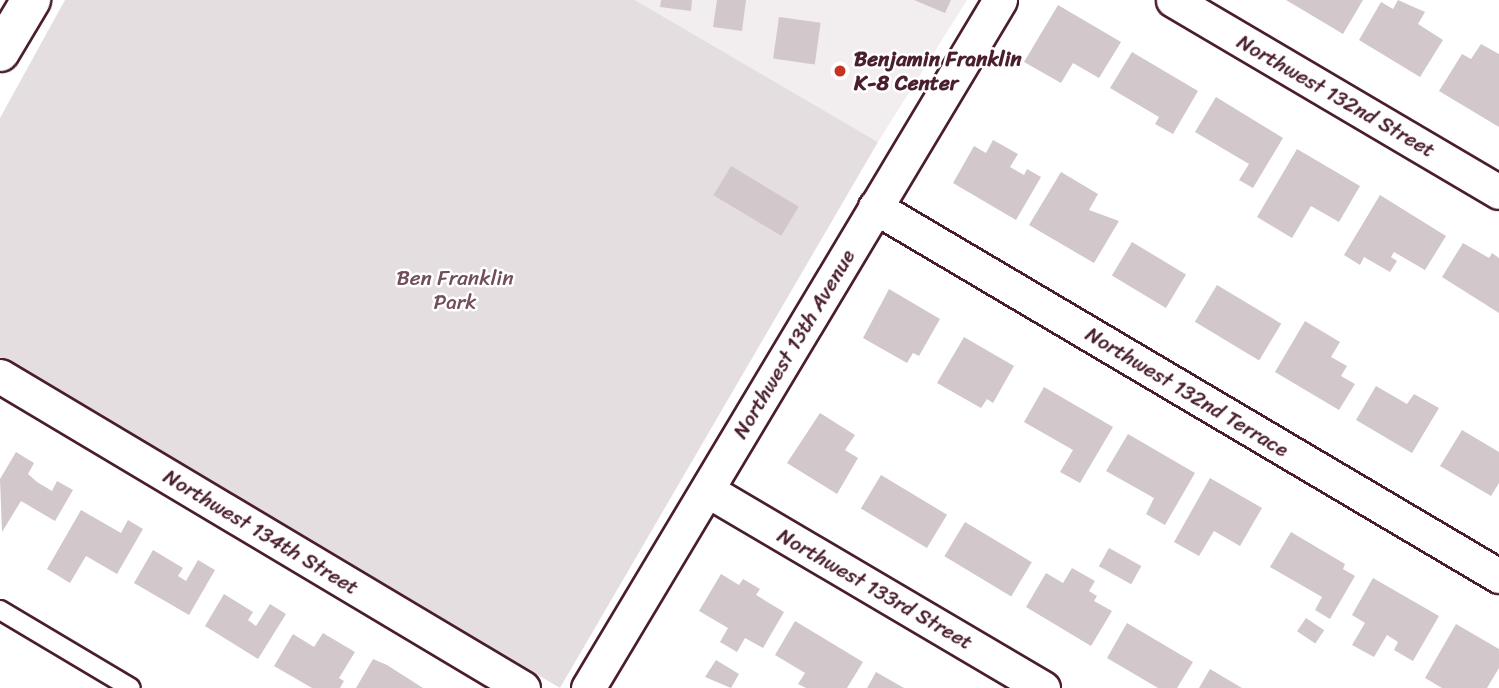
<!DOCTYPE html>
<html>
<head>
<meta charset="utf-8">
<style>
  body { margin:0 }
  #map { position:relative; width:1499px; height:688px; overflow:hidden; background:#fff; font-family:Sriracha,sans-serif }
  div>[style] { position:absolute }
  .built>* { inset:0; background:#f2eeef }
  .green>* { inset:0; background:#e5dee0 }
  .building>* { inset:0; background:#d2c7cb; transform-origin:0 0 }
  .roads { filter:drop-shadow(2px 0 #4a1f2b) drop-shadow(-2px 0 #4a1f2b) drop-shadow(0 2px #4a1f2b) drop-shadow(0 -2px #4a1f2b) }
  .lane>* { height:18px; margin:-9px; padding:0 9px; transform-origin:9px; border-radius:9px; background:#fff }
  .street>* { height:33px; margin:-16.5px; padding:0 16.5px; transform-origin:16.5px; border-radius:16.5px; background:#fff }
  .secondary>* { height:38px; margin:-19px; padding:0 19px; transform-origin:19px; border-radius:19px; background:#fff }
  .dots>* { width:19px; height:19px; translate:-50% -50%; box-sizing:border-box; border:4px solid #fff; border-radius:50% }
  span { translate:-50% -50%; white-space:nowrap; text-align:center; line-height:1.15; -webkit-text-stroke:5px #fff; paint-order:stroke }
  .poi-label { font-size:21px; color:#4a1f2b; font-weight:700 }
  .left { translate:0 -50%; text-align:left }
  .street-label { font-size:21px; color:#4a1f2b }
  .park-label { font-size:21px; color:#714f58 }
</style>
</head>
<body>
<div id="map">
  <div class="built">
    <i style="clip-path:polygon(635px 0,967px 0,878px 142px)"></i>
  </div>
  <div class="green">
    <i style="clip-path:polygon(65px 0,635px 0,878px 142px,560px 688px,0 357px,0 118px)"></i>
  </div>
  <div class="building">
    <i style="clip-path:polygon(661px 0,692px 0,691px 11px,660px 7px)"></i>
    <i style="clip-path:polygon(717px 0,746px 0,742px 31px,713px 27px)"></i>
    <i style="clip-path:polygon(914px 0,951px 0,945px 13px)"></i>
    <i style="clip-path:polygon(1286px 0,1363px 0,1343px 34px)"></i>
    <i style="clip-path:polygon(1398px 0,1425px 12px,1418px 24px,1443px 40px,1420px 77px,1359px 40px,1381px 2px,1393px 9px)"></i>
    <i style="clip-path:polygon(1058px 5px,1121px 42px,1099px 78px,1073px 63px,1061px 83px,1024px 62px)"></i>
    <i style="left:779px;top:17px;width:42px;height:42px;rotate:8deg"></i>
    <i style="clip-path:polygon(1481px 44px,1499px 54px,1499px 127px,1439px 91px,1462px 54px,1471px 59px)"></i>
    <i style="clip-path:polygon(1132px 52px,1198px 91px,1173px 134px,1155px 124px,1159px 117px,1110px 88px)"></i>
    <i style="clip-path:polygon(1216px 97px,1283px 138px,1253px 188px,1239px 180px,1249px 164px,1195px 132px)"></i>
    <i style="clip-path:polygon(993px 140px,1018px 154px,1010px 167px,1024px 175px,1027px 169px,1041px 177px,1016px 220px,953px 183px,974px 146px,986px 153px)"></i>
    <i style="clip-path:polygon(1297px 149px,1360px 186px,1339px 222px,1311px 206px,1292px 238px,1257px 217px)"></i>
    <i style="left:731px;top:166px;width:79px;height:34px;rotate:31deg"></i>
    <i style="clip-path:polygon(1061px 172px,1098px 194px,1089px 210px,1119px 221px,1094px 263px,1029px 225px)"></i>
    <i style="clip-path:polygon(1380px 195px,1446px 236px,1425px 270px,1394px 252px,1391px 257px,1397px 261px,1390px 272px,1364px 257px,1360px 265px,1344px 255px)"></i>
    <i style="left:1132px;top:242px;width:63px;height:39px;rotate:31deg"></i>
    <i style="clip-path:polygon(1463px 243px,1489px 258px,1492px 253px,1499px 258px,1499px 313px,1442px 277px)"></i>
    <i style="left:1217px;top:285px;width:75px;height:43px;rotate:31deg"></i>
    <i style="clip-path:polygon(889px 289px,940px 319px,919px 356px,913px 353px,907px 363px,863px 338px)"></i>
    <i style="clip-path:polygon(1305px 321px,1340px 342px,1331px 357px,1347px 366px,1341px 376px,1355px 384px,1339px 410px,1275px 372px)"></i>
    <i style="clip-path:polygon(964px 337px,1014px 366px,993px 403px,987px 399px,981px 408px,937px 383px)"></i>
    <i style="clip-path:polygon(1376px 386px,1407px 404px,1414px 394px,1439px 408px,1412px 453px,1356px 420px)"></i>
    <i style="clip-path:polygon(1044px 387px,1113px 427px,1080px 483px,1060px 472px,1073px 450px,1024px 422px)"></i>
    <i style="clip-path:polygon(820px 413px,855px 435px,845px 450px,858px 458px,837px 494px,787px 463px)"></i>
    <i style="clip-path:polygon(1462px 430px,1499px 452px,1499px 483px,1491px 496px,1440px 466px)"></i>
    <i style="clip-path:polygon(1128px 434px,1195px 473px,1165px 525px,1146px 514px,1154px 498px,1106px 471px)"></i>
    <i style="clip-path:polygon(16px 452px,34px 463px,28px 474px,37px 482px,52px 491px,57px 481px,73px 490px,55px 521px,21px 501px,2px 532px,0 479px)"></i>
    <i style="left:881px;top:475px;width:77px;height:39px;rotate:31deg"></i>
    <i style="clip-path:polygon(1210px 478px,1262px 508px,1240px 546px,1214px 531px,1199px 556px,1174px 542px)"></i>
    <i style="clip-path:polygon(81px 510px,121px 533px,128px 520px,143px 529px,117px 574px,86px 556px,70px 583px,47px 569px)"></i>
    <i style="left:965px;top:522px;width:78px;height:40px;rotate:31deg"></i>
    <i style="clip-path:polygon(1291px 532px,1345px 564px,1343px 569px,1355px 576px,1330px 619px,1315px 610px,1322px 597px,1270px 567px)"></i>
    <i style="left:1109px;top:548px;width:37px;height:21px;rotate:29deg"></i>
    <i style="clip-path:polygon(153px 550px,183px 568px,178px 576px,186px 581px,198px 560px,215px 570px,189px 615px,134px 583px)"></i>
    <i style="clip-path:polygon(1072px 568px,1095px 581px,1089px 591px,1097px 596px,1094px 601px,1112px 611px,1091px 646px,1026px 607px,1046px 573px,1063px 583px)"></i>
    <i style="clip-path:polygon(721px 574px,739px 585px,743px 579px,760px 589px,756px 595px,784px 612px,763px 648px,745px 638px,737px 652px,720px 642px,728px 628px,699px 611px)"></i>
    <i style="clip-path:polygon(1373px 578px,1439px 616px,1413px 661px,1394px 650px,1398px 642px,1387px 635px,1374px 657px,1352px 645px,1365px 623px,1352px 615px)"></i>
    <i style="clip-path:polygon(224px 594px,253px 612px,248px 620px,256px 626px,270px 604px,286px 614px,258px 659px,205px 626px)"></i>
    <i style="left:1306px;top:618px;width:22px;height:16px;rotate:34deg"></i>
    <i style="clip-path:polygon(795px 621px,863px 662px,847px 688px,806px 688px,798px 684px,805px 673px,775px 655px)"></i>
    <i style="clip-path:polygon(1127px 623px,1193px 662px,1177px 688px,1158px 688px,1107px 658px)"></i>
    <i style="clip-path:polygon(1456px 624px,1499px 649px,1499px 668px,1487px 688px,1442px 688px,1425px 678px)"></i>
    <i style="clip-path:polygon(323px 633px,355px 652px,339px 678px,344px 681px,340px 688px,312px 688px,274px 666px,293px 634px,314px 647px)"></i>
    <i style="clip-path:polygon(373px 659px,387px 665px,423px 688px,356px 688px)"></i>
    <i style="clip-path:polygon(716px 660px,739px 674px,731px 688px,705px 677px)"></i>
    <i style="clip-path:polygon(1210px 669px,1242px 688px,1199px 688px)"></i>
    <i style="clip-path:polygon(876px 672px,904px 688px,867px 688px)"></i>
  </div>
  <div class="roads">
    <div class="lane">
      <i style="left:0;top:610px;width:152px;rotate:30.8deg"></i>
    </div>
    <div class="street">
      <i style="left:1173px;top:0;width:378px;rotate:30.5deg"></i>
      <i style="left:875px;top:207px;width:725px;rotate:30.6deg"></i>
      <i style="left:0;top:376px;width:609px;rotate:30.82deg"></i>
      <i style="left:707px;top:490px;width:390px;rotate:30.5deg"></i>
      <i style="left:588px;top:688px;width:802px;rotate:-59.09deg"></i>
    </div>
    <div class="secondary">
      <i style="left:0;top:52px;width:61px;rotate:-59.2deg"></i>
    </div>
  </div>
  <div class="dots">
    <i style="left:840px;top:71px;background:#c8321e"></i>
  </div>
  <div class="poi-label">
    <span class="left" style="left:854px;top:71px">Benjamin Franklin<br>K-8 Center</span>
  </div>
  <div class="street-label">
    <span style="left:1336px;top:96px;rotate:30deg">Northwest 132nd Street</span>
    <span style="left:794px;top:344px;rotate:-59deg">Northwest 13th Avenue</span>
    <span style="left:1187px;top:392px;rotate:31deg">Northwest 132nd Terrace</span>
    <span style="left:261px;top:532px;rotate:31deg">Northwest 134th Street</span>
    <span style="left:875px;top:589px;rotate:30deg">Northwest 133rd Street</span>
  </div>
  <div class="park-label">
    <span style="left:455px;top:290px">Ben Franklin<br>Park</span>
  </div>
</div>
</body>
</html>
